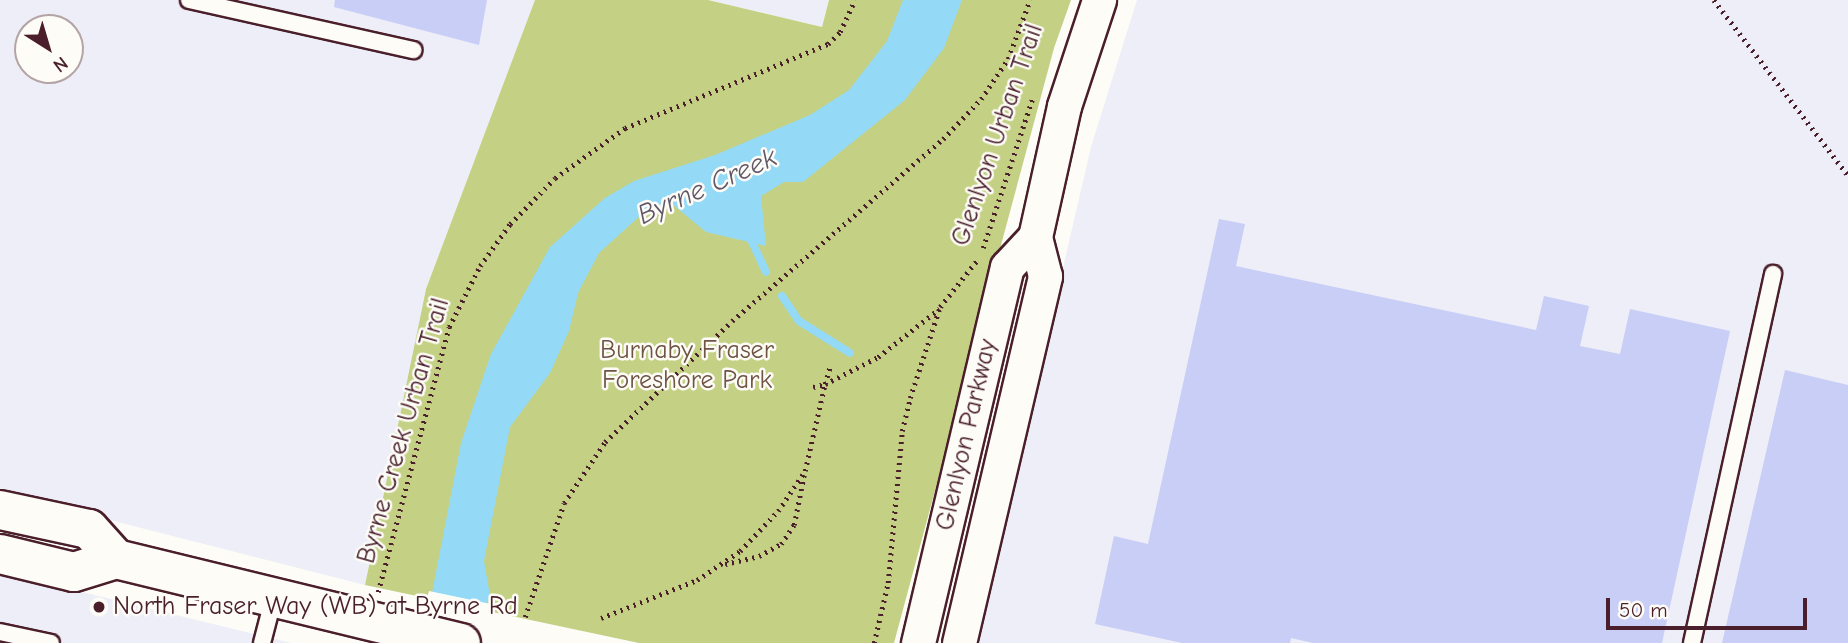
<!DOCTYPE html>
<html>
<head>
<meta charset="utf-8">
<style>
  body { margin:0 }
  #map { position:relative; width:1848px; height:643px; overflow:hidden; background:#fdfcf7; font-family:"Comic Neue",sans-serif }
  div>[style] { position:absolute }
  .built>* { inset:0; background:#edeef7 }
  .green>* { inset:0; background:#c4d083 }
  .water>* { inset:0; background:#94daf6 }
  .pier>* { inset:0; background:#fdfcf7 }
  .stream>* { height:8px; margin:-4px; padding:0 4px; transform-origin:4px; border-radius:4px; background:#94daf6 }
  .building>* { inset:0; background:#c9cef6 }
  .path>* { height:4.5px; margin-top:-2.25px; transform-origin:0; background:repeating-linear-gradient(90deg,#4a1f2b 0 2px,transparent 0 7px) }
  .roads { filter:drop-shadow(2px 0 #4a1f2b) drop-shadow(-2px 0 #4a1f2b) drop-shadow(0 2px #4a1f2b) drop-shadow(0 -2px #4a1f2b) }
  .service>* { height:16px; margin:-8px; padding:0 8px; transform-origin:8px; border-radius:8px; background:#fdfcf7 }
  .minor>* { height:33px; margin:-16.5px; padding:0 16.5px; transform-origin:16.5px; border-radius:16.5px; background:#fdfcf7 }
  .tertiary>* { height:38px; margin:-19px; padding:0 19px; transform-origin:19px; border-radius:19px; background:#fdfcf7 }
  .dots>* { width:19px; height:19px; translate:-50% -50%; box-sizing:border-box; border:4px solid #fdfcf7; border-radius:50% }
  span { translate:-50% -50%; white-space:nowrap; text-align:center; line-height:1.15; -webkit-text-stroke:5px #fdfcf7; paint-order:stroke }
  .street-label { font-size:26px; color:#4a1f2b }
  .park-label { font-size:26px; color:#6f5445 }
  .poi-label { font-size:26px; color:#4a1f2b }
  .left { translate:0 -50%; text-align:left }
  .water-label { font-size:28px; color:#605768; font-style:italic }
  .north { position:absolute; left:14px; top:14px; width:70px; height:70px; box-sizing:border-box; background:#fdfcf7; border:2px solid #b5a4a5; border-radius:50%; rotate:143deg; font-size:19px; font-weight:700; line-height:28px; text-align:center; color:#4a1f2b }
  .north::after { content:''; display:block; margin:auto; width:24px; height:32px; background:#4a1f2b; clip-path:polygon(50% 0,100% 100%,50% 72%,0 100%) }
  .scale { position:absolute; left:1606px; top:598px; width:201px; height:32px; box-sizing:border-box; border:4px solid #4a1f2b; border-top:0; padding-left:9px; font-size:21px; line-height:24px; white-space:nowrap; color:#4a1f2b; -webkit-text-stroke:5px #fdfcf7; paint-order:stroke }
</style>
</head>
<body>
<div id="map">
  <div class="built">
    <i style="clip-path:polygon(evenodd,0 0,535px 0,426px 289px,365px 585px,0 492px,0 0,28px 28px,70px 28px,70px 70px,28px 70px,28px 28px)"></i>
    <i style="clip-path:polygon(708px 0,829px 0,822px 27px)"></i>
    <i style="clip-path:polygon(1137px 0,1848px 0,1848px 643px,976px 643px,1091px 147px)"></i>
    <i style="clip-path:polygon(0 572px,291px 643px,0 643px)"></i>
  </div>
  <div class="green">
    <i style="clip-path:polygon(535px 0,708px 0,822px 27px,829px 0,1071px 0,1054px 48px,894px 643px,639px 643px,365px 585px,426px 289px)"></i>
  </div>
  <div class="water">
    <i style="clip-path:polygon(903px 0,962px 0,944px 48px,905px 100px,803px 182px,784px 182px,761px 196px,766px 246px,706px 232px,672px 204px,642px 214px,599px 253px,578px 293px,569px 331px,550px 373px,510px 427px,484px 561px,490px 595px,473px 643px,432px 593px,461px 443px,491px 354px,550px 247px,605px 198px,634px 181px,715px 155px,810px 115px,849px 90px,887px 41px)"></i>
  </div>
  <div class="pier">
    <i style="clip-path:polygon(429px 591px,491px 604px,476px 643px,414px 643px)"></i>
  </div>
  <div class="stream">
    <i style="left:747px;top:231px;width:45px;rotate:65.1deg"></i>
    <i style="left:782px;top:296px;width:30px;rotate:56deg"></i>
    <i style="left:799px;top:321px;width:60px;rotate:32.1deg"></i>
  </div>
  <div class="building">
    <i style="clip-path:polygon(335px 0,487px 0,479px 45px,334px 7px)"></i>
    <i style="clip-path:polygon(1219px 219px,1245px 224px,1236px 266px,1536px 330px,1544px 296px,1589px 306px,1580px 346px,1620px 354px,1630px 309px,1730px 331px,1662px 643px,1313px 643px,1291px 638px,1290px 643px,1182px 643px,1095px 624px,1114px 536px,1148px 544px)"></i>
    <i style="clip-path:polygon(1785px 370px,1848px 385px,1848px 643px,1722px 643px)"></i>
  </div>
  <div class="path">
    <i style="left:1714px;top:0;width:220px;rotate:52.6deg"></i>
    <i style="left:983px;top:248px;width:159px;rotate:-71.7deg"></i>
    <i style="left:813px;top:387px;width:12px;rotate:-14deg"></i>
    <i style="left:825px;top:384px;width:19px;rotate:-74deg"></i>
    <i style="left:725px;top:564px;width:35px;rotate:-13deg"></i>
    <i style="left:759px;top:556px;width:25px;rotate:-29deg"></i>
    <i style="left:781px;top:544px;width:23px;rotate:-56deg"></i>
    <i style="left:794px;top:525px;width:51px;rotate:-78.7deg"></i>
    <i style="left:378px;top:592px;width:274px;rotate:-75deg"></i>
    <i style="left:449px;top:327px;width:68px;rotate:-63.1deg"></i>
    <i style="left:480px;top:266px;width:52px;rotate:-54.5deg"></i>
    <i style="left:510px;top:224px;width:64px;rotate:-45.6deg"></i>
    <i style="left:555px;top:178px;width:86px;rotate:-35.5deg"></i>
    <i style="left:625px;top:128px;width:220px;rotate:-22.5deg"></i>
    <i style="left:828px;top:44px;width:17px;rotate:-45deg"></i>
    <i style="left:840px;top:32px;width:35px;rotate:-65deg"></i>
    <i style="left:525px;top:617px;width:120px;rotate:-71.1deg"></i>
    <i style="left:564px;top:503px;width:73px;rotate:-56.1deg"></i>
    <i style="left:605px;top:442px;width:175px;rotate:-43.6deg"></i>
    <i style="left:732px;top:321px;width:279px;rotate:-40.8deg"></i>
    <i style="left:943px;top:139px;width:55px;rotate:-46.5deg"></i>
    <i style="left:981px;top:99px;width:48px;rotate:-56deg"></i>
    <i style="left:1008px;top:59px;width:63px;rotate:-69.6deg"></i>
    <i style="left:601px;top:618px;width:103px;rotate:-21.6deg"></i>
    <i style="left:697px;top:580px;width:52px;rotate:-34deg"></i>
    <i style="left:740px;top:551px;width:55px;rotate:-46.5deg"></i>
    <i style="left:778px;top:511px;width:48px;rotate:-56deg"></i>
    <i style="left:805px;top:471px;width:89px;rotate:-77.1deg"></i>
    <i style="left:825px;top:384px;width:59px;rotate:-27deg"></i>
    <i style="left:878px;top:357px;width:78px;rotate:-38.2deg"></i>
    <i style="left:874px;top:643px;width:62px;rotate:-76.9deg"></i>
    <i style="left:888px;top:583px;width:153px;rotate:-84.7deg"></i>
    <i style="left:902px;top:431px;width:34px;rotate:-76deg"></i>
    <i style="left:910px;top:398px;width:96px;rotate:-71.8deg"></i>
    <i style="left:940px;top:307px;width:61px;rotate:-51.6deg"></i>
  </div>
  <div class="roads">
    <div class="service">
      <i style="left:189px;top:0;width:230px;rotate:12.6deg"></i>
      <i style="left:0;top:632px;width:52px;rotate:12.2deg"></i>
      <i style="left:262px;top:643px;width:48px;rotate:-75.4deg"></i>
      <i style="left:1692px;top:643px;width:378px;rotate:-77.6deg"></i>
    </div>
    <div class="minor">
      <i style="left:918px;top:643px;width:386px;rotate:-76.7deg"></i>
      <i style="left:1007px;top:267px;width:41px;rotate:-47deg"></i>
      <i style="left:959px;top:643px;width:377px;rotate:-76.8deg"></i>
      <i style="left:1045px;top:276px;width:40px;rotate:-104.4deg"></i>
      <i style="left:1035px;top:237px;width:134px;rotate:-77.5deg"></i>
      <i style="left:1064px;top:106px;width:112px;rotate:-71.7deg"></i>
    </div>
    <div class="tertiary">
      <i style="left:0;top:510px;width:91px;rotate:12.1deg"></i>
      <i style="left:89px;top:529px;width:40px;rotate:48deg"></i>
      <i style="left:0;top:554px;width:76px;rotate:13.7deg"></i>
      <i style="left:74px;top:572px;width:44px;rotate:-17.2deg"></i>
      <i style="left:116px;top:559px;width:355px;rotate:13.7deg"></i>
    </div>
  </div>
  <div class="dots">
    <i style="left:99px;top:607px;background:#4a1f2b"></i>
  </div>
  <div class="street-label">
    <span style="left:998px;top:135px;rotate:-71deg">Glenlyon Urban Trail</span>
    <span style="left:404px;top:431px;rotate:-74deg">Byrne Creek Urban Trail</span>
    <span style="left:967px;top:435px;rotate:-77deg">Glenlyon Parkway</span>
  </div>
  <div class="park-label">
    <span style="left:687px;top:366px">Burnaby Fraser<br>Foreshore Park</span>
  </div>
  <div class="poi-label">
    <span class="left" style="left:113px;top:607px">North Fraser Way (WB) at Byrne Rd</span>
  </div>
  <div class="water-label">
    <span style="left:707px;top:186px;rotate:-24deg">Byrne Creek</span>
  </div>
  <div class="north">N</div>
  <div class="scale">50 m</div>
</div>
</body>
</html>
